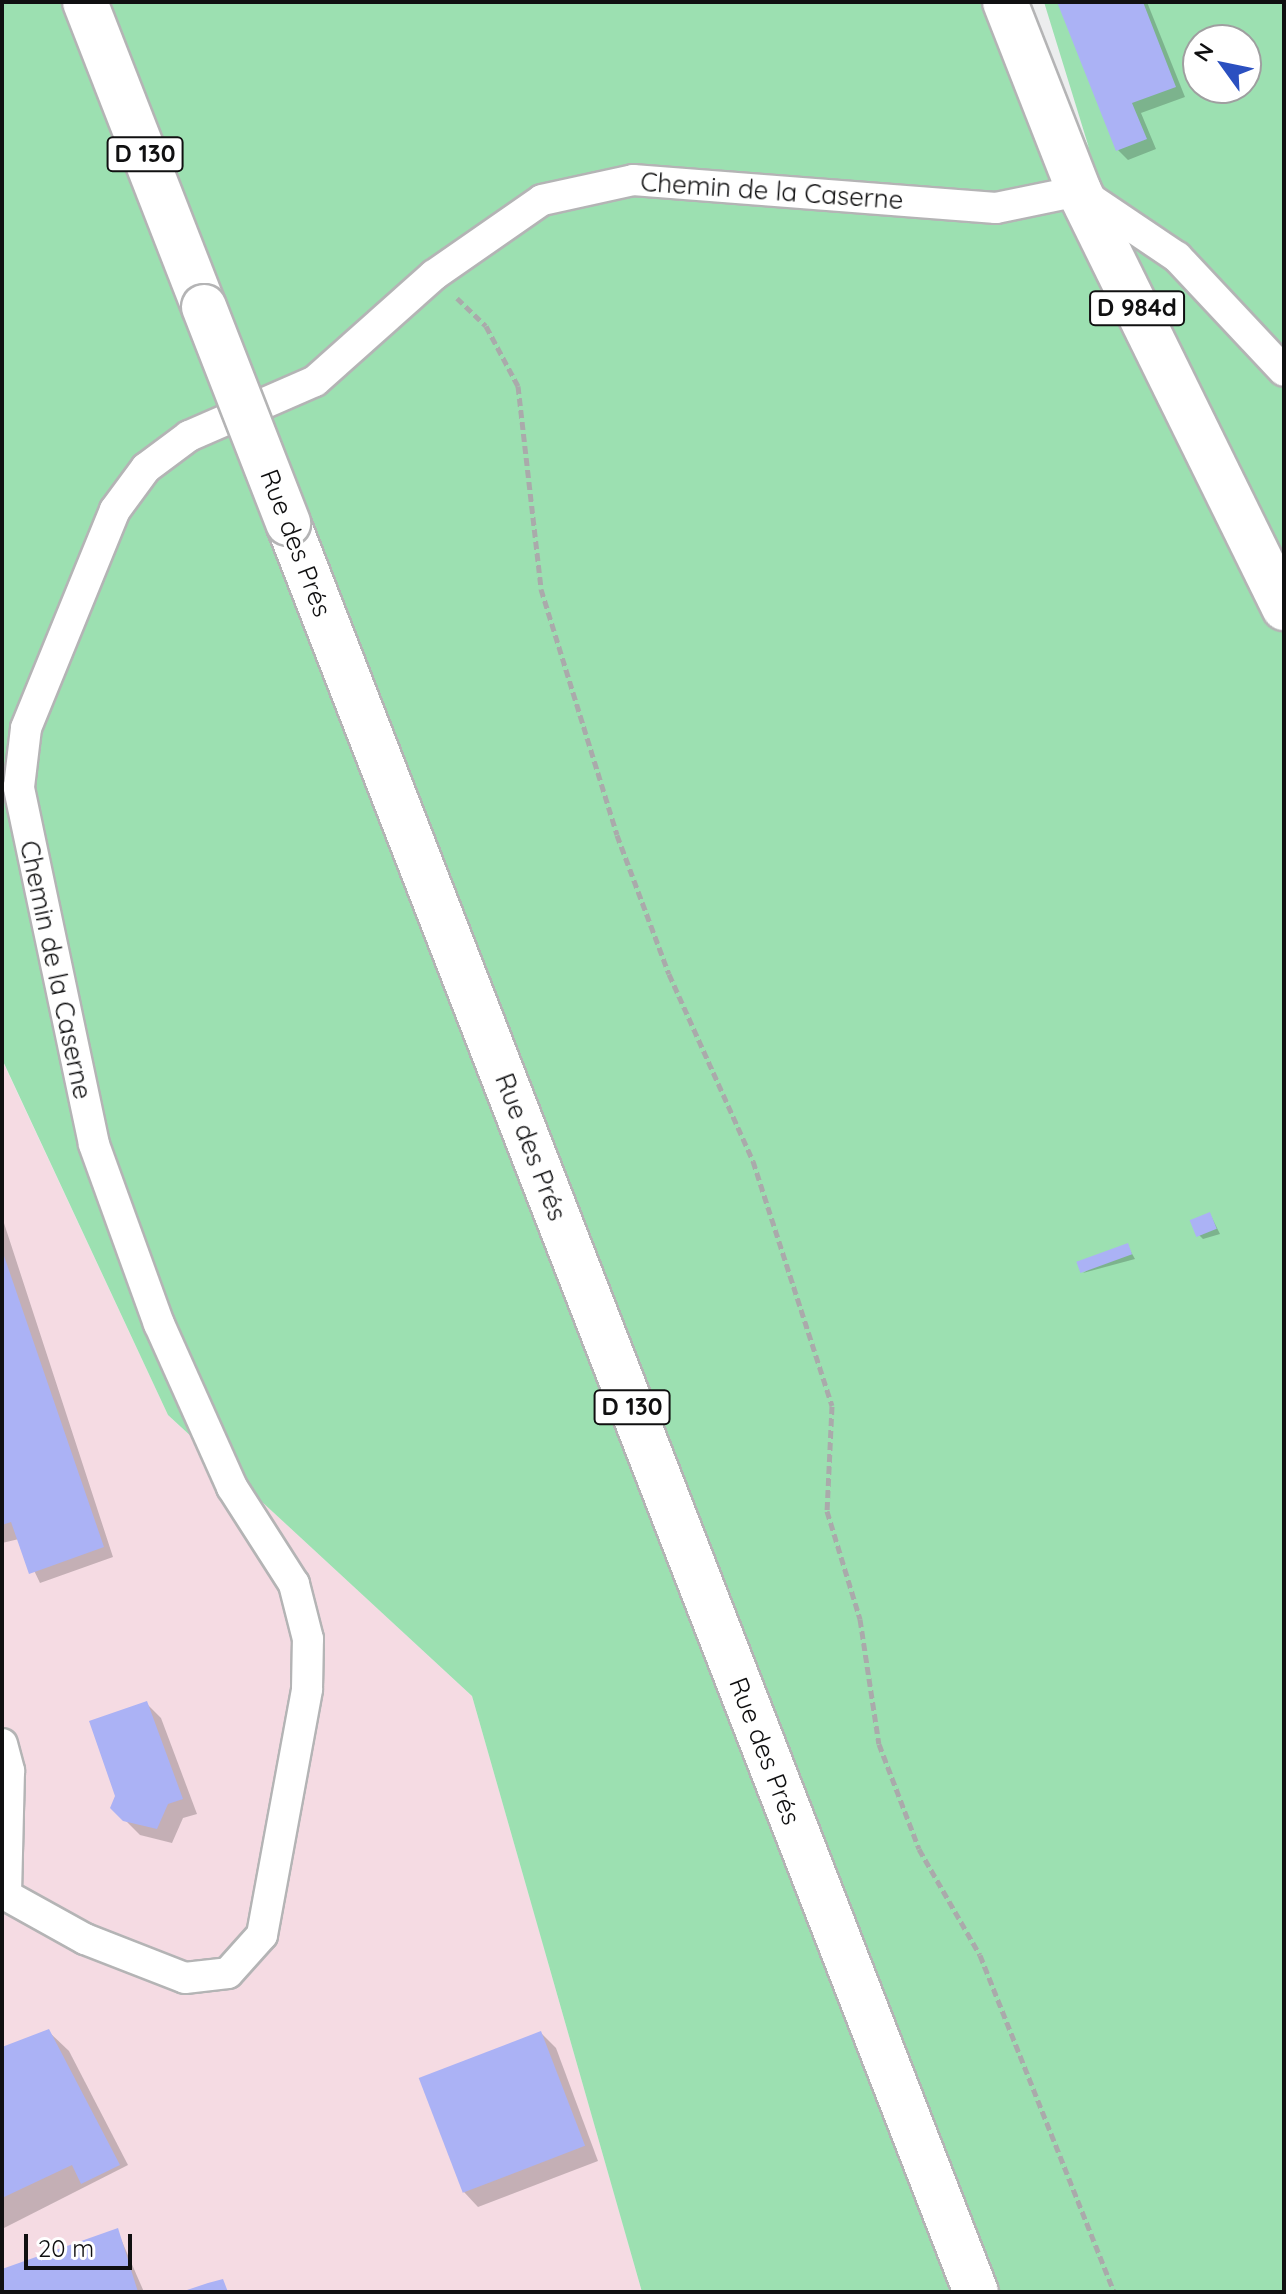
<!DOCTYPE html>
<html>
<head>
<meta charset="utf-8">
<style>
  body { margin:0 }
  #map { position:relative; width:1286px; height:2294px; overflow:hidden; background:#ecedee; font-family:Quicksand,sans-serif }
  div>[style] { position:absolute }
  .industrial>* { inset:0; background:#f5dbe3 }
  .green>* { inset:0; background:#9ce0b1 }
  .shadow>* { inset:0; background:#0003 }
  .building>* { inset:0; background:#abb2f5; transform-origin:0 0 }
  .path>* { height:5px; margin-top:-2.5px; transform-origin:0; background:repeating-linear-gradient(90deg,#aaaaab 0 8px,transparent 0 12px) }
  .roads { filter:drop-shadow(2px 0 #b4b4b5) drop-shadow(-2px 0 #b4b4b5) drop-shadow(0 2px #b4b4b5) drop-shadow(0 -2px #b4b4b5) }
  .minor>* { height:30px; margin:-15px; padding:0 15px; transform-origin:15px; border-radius:15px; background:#fff }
  .primary>* { height:44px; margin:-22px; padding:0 22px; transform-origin:22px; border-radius:22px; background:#fff }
  .bridges { filter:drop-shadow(2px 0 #b4b4b5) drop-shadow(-2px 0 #b4b4b5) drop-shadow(0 2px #b4b4b5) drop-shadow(0 -2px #b4b4b5) }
  .primary-bridge>* { height:44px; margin:-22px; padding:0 22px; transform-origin:22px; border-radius:22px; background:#fff }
  span { translate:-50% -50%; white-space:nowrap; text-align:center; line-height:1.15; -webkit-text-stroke:6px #fff; paint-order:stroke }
  .shield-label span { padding:2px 6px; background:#fff; border:2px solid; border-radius:6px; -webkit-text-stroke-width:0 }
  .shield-label { font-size:24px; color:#101011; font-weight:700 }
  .street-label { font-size:26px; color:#101011 }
  .frame { position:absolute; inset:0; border:4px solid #101011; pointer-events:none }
  .north { position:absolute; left:1182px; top:24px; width:80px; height:80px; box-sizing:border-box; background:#fff; border:2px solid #9f9fa0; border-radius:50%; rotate:303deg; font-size:22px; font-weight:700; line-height:32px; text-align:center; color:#101011 }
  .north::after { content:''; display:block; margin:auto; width:28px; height:36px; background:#2b50c0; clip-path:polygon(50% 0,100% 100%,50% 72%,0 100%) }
  .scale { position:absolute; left:24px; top:2234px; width:108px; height:36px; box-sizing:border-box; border:4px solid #101011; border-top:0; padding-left:10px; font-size:24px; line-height:28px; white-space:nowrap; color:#101011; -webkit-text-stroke:6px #fff; paint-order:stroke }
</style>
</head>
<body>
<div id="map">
  <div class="industrial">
    <i style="clip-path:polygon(2px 1060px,168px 1415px,472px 1696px,642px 2292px,2px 2292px)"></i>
  </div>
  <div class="green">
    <i style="clip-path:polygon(evenodd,2px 2px,1021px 2px,1089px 148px,1044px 2px,1284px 2px,1284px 2292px,642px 2292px,472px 1696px,168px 1415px,2px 1059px,2px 2px,1198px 40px,1246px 40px,1246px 88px,1198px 88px,1198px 40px)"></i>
  </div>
  <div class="shadow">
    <i style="clip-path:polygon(1059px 2px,1147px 2px,1185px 97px,1141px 113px,1156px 149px,1128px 160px,1118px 150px)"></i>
    <i style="clip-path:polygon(1210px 1214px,1220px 1234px,1203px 1239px,1199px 1235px)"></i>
    <i style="clip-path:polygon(2px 1217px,113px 1557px,40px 1583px,19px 1539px,2px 1543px)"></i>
    <i style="clip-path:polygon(1127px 1245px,1135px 1259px,1083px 1273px)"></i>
    <i style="clip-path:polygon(146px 1703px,161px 1718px,197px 1814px,183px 1818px,172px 1843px,140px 1835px,113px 1808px)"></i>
    <i style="clip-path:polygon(49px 2032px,69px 2051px,128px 2165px,2px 2229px,2px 2053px)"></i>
    <i style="clip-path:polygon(541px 2033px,556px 2048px,598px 2161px,478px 2207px,464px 2192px)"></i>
    <i style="clip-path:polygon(117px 2230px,144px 2292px,2px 2292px,2px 2271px)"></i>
  </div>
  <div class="building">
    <i style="clip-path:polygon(1057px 2px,1143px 2px,1176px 87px,1132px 103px,1147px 139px,1116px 151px)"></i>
    <i style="left:1210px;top:1212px;width:18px;height:22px;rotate:68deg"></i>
    <i style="left:1128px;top:1243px;width:12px;height:55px;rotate:70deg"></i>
    <i style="clip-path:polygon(2px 1250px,104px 1547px,29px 1574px,11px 1522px,2px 1525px)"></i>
    <i style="clip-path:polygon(147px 1701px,183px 1799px,168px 1804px,157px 1829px,123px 1821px,110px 1808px,115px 1796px,89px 1721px)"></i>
    <i style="clip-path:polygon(49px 2029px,120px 2165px,81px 2184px,72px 2165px,2px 2198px,2px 2047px)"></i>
    <i style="left:541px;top:2031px;width:123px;height:131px;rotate:69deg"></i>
    <i style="clip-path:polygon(118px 2228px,138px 2292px,2px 2292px,2px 2269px)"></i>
    <i style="clip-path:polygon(223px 2279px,228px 2292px,181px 2292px,208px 2283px)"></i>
  </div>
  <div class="path">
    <i style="left:457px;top:298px;width:40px;rotate:44deg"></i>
    <i style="left:486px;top:326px;width:68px;rotate:61.9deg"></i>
    <i style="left:518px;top:386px;width:204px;rotate:83.5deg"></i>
    <i style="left:541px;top:589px;width:257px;rotate:72.8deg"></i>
    <i style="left:617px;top:835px;width:148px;rotate:69.5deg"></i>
    <i style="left:669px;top:974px;width:205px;rotate:65.8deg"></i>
    <i style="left:753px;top:1161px;width:257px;rotate:72.1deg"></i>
    <i style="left:832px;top:1406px;width:105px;rotate:92.7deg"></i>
    <i style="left:827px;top:1511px;width:113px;rotate:73deg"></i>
    <i style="left:860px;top:1619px;width:126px;rotate:81.4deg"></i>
    <i style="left:879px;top:1744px;width:112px;rotate:69.1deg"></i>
    <i style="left:919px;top:1849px;width:122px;rotate:60.1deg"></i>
    <i style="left:980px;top:1955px;width:363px;rotate:68.3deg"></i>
  </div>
  <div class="roads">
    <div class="minor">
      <i style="left:2px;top:1744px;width:28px;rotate:75deg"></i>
      <i style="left:9px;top:1771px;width:122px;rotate:91.4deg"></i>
      <i style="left:2px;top:1893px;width:95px;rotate:29deg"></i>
      <i style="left:85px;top:1939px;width:107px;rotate:21.3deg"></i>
      <i style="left:185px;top:1978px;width:43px;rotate:-6.6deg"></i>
      <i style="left:228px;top:1973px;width:51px;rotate:-48.2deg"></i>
      <i style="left:262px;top:1935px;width:250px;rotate:-79.6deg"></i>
      <i style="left:307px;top:1689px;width:50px;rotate:-88.9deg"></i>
      <i style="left:308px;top:1639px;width:57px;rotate:-104.3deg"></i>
      <i style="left:294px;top:1584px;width:115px;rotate:-122.6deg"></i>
      <i style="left:232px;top:1487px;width:179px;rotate:-114.1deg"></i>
      <i style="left:159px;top:1324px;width:191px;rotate:-109.9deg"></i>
      <i style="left:94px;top:1144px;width:365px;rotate:-101.9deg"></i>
      <i style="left:19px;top:787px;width:59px;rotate:-83.2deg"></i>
      <i style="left:26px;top:728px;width:235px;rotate:-67.8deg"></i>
      <i style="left:115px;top:510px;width:52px;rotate:-53.6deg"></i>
      <i style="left:146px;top:468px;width:54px;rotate:-36.7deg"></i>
      <i style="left:189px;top:436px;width:137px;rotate:-23.6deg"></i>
      <i style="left:315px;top:381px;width:159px;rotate:-41.7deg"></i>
      <i style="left:434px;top:275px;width:131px;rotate:-34.8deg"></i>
      <i style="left:542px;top:200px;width:93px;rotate:-12.4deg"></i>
      <i style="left:633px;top:180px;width:364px;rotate:4.4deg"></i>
      <i style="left:996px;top:208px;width:85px;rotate:-11.6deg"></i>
      <i style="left:1079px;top:191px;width:118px;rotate:34deg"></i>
      <i style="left:1177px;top:257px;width:156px;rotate:46.8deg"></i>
    </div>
    <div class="primary">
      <i style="left:85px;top:2px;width:327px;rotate:68.7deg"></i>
      <i style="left:1005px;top:2px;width:203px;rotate:68.6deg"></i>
      <i style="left:1079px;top:191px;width:465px;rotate:63.8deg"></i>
      <i style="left:288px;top:523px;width:1898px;rotate:68.75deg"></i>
    </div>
  </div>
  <div class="bridges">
    <div class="primary-bridge">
      <i style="left:204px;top:307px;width:232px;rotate:68.7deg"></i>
    </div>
  </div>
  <div class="shield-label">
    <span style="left:145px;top:154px">D 130</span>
    <span style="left:1137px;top:308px">D 984d</span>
    <span style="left:632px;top:1407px">D 130</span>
  </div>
  <div class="street-label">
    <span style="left:772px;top:191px;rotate:4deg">Chemin de la Caserne</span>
    <span style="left:296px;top:543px;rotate:69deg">Rue des Prés</span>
    <span style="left:56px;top:970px;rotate:78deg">Chemin de la Caserne</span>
    <span style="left:531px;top:1147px;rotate:69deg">Rue des Prés</span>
    <span style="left:765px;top:1751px;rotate:69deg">Rue des Prés</span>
  </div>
  <div class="frame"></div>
  <div class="north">N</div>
  <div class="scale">20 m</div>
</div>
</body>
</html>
